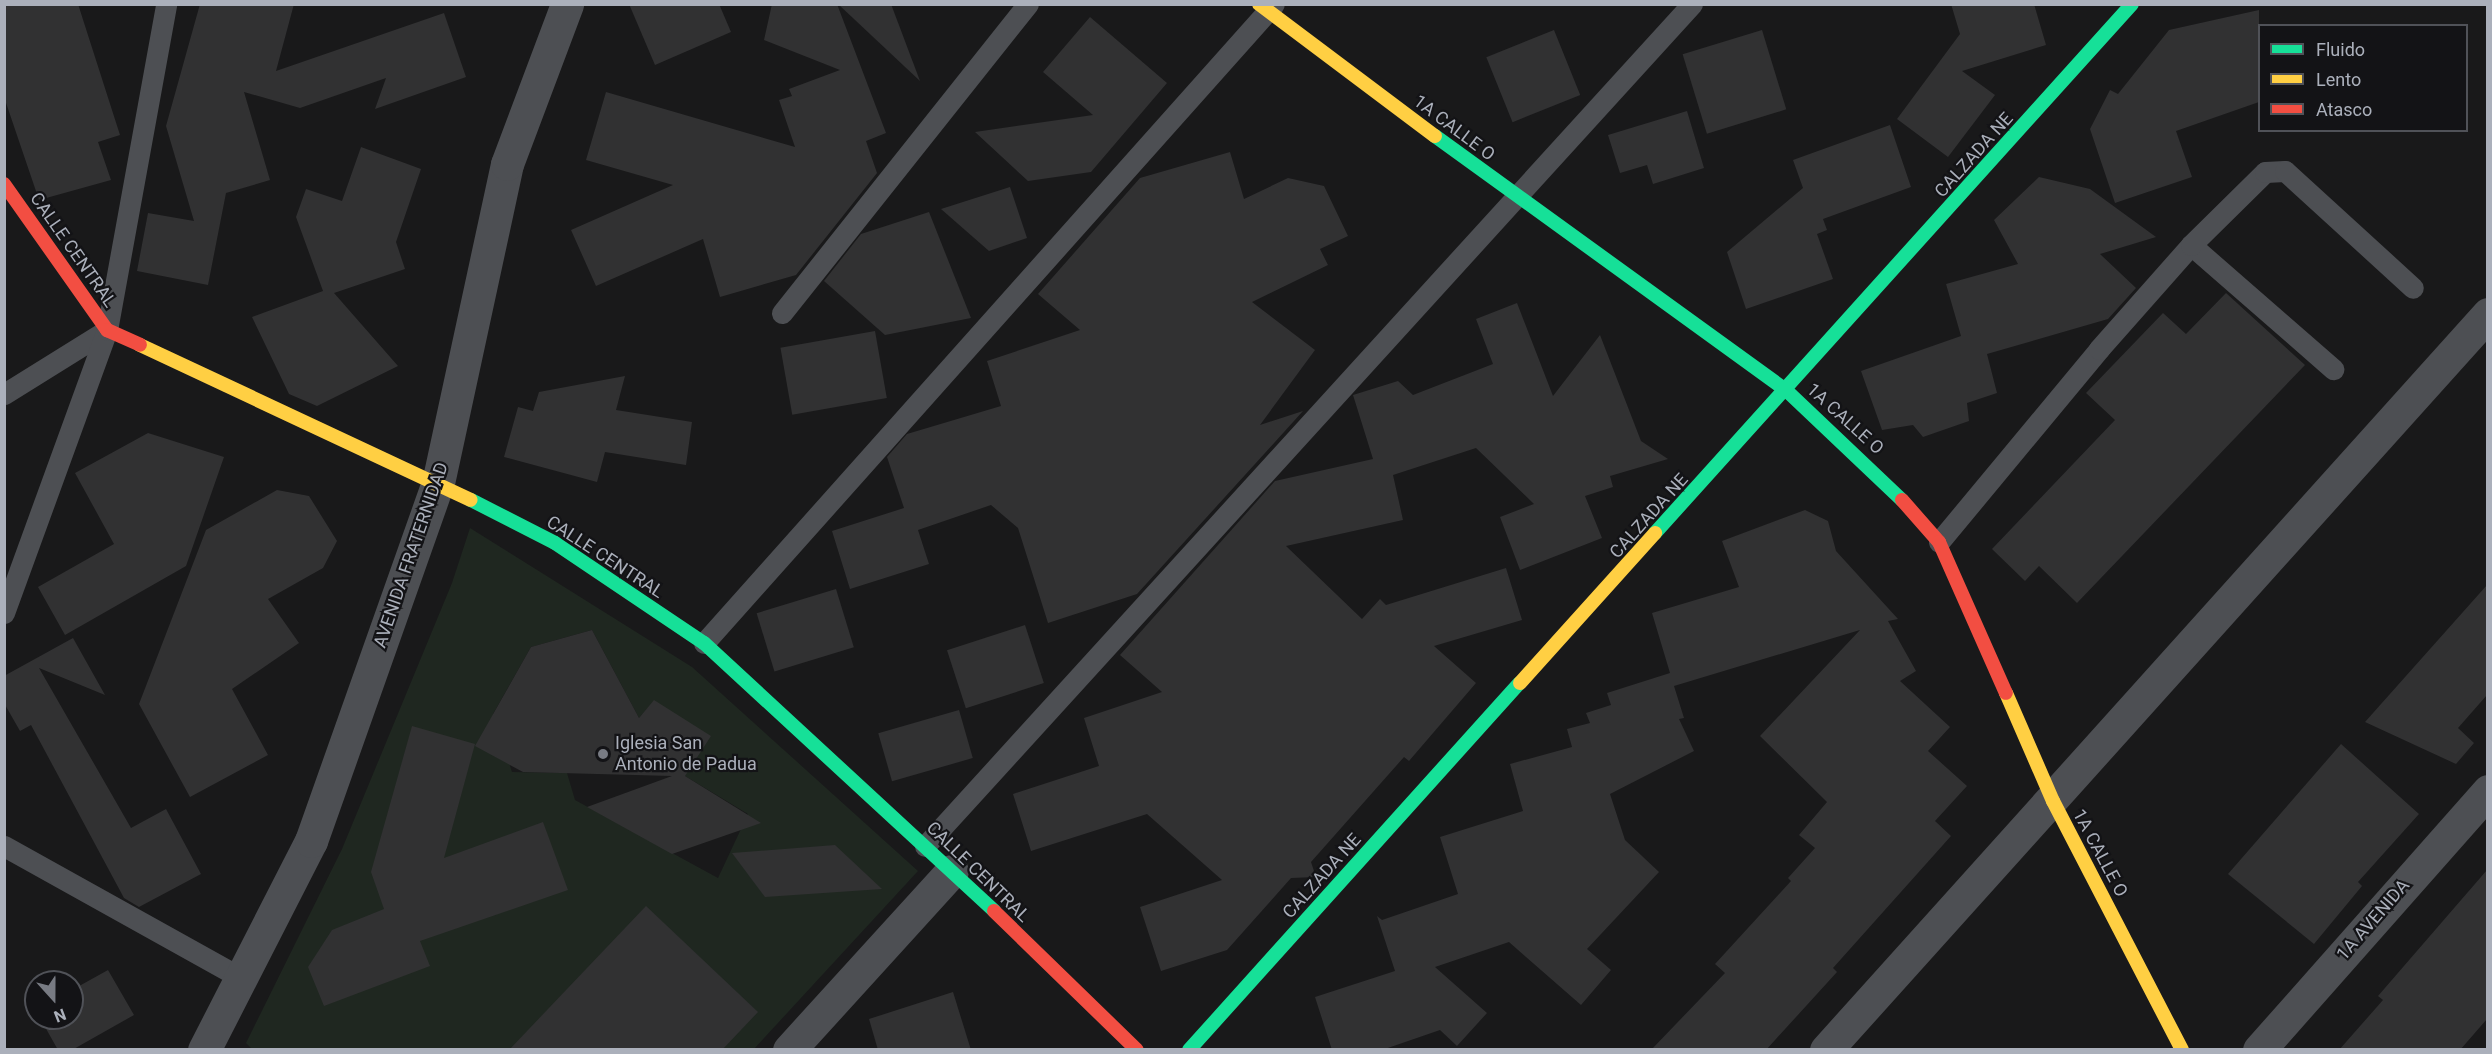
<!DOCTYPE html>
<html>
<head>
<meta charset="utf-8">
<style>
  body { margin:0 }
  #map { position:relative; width:2492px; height:1054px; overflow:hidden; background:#19191a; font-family:Roboto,sans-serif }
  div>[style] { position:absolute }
  .green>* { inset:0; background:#1f2720 }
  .building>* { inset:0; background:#313132; transform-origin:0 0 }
  .lane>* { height:21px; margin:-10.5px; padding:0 10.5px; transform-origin:10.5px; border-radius:10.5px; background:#4d4f53 }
  .street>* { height:33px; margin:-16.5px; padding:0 16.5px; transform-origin:16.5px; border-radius:16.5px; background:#4d4f53 }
  .fast>* { height:14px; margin:-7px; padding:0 7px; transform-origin:7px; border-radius:7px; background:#16e098 }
  .slow>* { height:14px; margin:-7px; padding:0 7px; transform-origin:7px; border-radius:7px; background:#ffcf43 }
  .jam>* { height:14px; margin:-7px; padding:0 7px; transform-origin:7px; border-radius:7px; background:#f24e42 }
  .dots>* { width:16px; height:16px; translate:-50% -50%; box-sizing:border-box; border:3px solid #131316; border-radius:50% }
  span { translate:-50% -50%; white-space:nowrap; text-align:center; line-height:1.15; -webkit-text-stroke:4.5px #131316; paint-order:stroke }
  .street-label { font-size:18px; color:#abb0bb }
  .poi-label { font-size:18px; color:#abb0bb }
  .left { translate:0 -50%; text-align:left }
  .frame { position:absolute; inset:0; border:6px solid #abb0bb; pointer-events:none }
  .legend { position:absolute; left:2258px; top:24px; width:210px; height:108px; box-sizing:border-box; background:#131316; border:2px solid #505258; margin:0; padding:8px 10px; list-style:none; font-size:18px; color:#abb0bb }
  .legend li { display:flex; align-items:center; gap:12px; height:30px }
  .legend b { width:30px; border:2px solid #505258 }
  .north { position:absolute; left:24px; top:970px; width:60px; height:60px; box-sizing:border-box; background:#131316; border:2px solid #505258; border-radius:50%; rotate:159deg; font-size:16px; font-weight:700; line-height:24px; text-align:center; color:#abb0bb }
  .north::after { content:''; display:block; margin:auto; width:21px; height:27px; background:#787b83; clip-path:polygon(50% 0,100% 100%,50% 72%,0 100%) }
</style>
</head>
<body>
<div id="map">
  <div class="green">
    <i style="clip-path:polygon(evenodd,470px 528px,692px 667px,918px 871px,754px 1049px,253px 1050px,246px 1043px,342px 849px,452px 583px,470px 528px,592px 630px,639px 718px,654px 701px,685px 776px,748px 814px,718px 878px,575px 800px,567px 773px,512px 772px,493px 714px,531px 647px,592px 630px)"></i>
  </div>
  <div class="building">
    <i style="clip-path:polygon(4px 4px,78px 4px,120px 135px,98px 142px,111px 180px,39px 200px,4px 97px)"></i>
    <i style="clip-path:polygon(200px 4px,294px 4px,276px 71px,444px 13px,466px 77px,375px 109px,386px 78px,300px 108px,244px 92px,270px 180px,226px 193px,208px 285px,137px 271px,148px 213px,194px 221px,166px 126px)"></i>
    <i style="clip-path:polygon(629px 4px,719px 4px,731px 32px,655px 65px)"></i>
    <i style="clip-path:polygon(772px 4px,837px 4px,886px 133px,866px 141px,877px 173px,796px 275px,720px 297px,703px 239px,596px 286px,571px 230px,673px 185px,586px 160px,606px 92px,795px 147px,779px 100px,792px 96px,789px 89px,840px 70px,764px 40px)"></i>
    <i style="clip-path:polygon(838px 4px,891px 4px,920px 81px)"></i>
    <i style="clip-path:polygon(1951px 4px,2034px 4px,2046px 45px,1962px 71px,1995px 95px,1948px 157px,1897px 119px,1960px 34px)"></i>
    <i style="clip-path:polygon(2259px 10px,2259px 102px,2176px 131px,2192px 177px,2115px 203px,2090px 129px,2110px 90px,2118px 94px,2169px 30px)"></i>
    <i style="clip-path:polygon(1090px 17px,1167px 83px,1091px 172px,1028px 181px,975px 132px,1093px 115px,1043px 72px)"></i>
    <i style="left:1554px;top:30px;width:70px;height:73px;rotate:68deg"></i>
    <i style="left:1762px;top:30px;width:83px;height:83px;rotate:73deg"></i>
    <i style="clip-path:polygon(1687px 111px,1704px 168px,1653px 184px,1647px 165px,1620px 173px,1608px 135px)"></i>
    <i style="clip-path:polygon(1890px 125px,1911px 187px,1823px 219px,1827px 230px,1817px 234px,1833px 279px,1746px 309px,1727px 252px,1803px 188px,1793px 160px)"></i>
    <i style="clip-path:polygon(361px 147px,421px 169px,396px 242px,405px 269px,334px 293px,398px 366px,317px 406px,289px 394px,252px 317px,323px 291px,296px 217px,306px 189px,342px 201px)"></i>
    <i style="clip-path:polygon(1230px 152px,1244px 199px,1288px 178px,1324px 186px,1348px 236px,1320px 249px,1328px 265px,1252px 302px,1315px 350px,1260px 425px,1303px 411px,1137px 594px,1048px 623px,1018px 528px,991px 505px,918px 530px,929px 564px,850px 589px,832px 531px,904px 508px,887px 457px,907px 434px,1001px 406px,987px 361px,1080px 330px,1038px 294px,1140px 178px)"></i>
    <i style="clip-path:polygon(2039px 177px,2090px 189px,2156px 237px,2100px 254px,2136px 288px,2108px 319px,1987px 354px,1997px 393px,1967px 403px,1969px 421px,1923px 437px,1913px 425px,1882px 430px,1861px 371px,1961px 336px,1946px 284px,2018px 264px,1994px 220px)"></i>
    <i style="clip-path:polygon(1010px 187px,1027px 238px,989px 251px,941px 209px)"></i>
    <i style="clip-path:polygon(929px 212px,971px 318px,885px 335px,824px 281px,861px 234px)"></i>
    <i style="clip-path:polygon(2226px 293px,2305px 365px,2077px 603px,2039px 566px,2025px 581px,1992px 549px,2115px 420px,2086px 393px,2163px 313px,2186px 334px)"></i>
    <i style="clip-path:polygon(1517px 303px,1553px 396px,1600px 335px,1641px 441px,1668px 459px,1610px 476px,1613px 487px,1585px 496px,1602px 538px,1520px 570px,1500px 517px,1534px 504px,1476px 448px,1393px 475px,1403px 520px,1286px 546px,1362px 619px,1380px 599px,1386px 605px,1506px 568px,1522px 620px,1434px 646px,1476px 683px,1409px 761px,1404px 757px,1311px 862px,1316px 877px,1291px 878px,1227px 950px,1161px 971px,1140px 907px,1222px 880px,1147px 814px,1031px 851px,1013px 794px,1099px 766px,1084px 718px,1162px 692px,1120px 655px,1275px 481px,1373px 459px,1353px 395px,1398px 381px,1413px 395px,1493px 364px,1476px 319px)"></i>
    <i style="left:875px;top:331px;width:68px;height:96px;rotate:80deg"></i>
    <i style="clip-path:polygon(625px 376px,616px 410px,692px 422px,686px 465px,605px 452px,597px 482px,504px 457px,518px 407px,533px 411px,539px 392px)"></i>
    <i style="clip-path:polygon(148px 433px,224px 457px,186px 566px,65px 635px,38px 587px,114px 544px,75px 473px)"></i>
    <i style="clip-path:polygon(277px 490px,309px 496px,337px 541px,323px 568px,268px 599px,299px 643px,232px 689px,268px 755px,190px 797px,139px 704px,206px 530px)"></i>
    <i style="clip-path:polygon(1805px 510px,1828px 521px,1836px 551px,1898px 619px,1888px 621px,1916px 671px,1900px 681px,1950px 727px,1928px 751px,1967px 786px,1935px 821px,1951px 836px,1833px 968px,1837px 972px,1766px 1050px,1651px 1050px,1725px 973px,1715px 964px,1791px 881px,1788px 878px,1815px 848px,1799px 835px,1827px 802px,1760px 736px,1860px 630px,1674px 686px,1684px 718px,1679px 719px,1694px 751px,1610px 794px,1625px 840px,1659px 872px,1587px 949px,1611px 970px,1581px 1005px,1509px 942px,1435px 967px,1487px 1013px,1457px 1046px,1440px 1030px,1382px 1050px,1332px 1050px,1315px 997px,1395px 971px,1377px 916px,1382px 920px,1458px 894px,1440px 837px,1523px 811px,1510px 764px,1572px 747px,1567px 729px,1590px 723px,1586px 713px,1611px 705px,1607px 693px,1670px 673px,1652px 613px,1739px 587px,1722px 541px)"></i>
    <i style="clip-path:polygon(2487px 585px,2487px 695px,2458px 728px,2474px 743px,2456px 764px,2365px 722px)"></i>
    <i style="left:836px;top:589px;width:61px;height:83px;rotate:73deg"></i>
    <i style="left:1025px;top:625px;width:61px;height:82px;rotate:72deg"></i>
    <i style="clip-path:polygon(592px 630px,639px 718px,654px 700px,711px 736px,685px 776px,761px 823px,672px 854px,587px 807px,672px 776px,523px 772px,475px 746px,531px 647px)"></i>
    <i style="clip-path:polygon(73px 638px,105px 695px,39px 668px,131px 828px,166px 809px,201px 874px,139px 907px,124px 898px,31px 725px,20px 731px,4px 703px,4px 676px)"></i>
    <i style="left:959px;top:710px;width:50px;height:84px;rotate:74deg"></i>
    <i style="clip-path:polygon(412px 726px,475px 744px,444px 858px,543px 822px,568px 890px,420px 941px,430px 966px,324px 1006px,308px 967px,332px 930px,384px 909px,371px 872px)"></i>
    <i style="clip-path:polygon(2341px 744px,2419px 814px,2358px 882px,2362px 886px,2314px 944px,2228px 874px)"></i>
    <i style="clip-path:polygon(835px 845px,882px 889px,765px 897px,732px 853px)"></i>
    <i style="clip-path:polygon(2487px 870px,2487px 1019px,2460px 1050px,2339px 1050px,2383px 1000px,2378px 996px)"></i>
    <i style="clip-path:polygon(646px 906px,758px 1012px,722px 1050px,509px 1050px)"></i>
    <i style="clip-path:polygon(108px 970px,134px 1015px,72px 1050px,58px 1050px,40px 1018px,72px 1018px,72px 990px)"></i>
    <i style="clip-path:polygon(953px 992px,971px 1050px,878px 1050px,869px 1019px)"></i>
  </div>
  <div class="lane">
    <i style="left:2191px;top:245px;width:189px;rotate:41.1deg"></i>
    <i style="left:782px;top:313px;width:395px;rotate:-51.5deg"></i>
    <i style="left:4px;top:394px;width:121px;rotate:-31.9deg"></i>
    <i style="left:1939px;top:542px;width:251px;rotate:-50.3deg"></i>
    <i style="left:2099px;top:349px;width:139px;rotate:-48.5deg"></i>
    <i style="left:2191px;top:245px;width:104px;rotate:-44.6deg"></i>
    <i style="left:2265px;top:172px;width:20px;rotate:-3deg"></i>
    <i style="left:2285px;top:171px;width:173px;rotate:42.4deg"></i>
    <i style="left:4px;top:613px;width:301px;rotate:-70deg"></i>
    <i style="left:107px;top:330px;width:331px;rotate:-79.7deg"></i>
    <i style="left:704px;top:643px;width:856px;rotate:-48.27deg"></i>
    <i style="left:4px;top:846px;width:271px;rotate:29.1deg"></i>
    <i style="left:925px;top:846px;width:1139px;rotate:-47.67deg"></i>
  </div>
  <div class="street">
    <i style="left:204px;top:1050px;width:235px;rotate:-62.9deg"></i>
    <i style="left:311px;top:841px;width:380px;rotate:-70.5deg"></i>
    <i style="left:438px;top:483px;width:326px;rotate:-77.8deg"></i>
    <i style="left:507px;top:164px;width:171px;rotate:-69.4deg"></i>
    <i style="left:789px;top:1050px;width:242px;rotate:-47.7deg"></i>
    <i style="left:1826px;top:1050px;width:990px;rotate:-48.03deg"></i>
    <i style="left:2259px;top:1050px;width:346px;rotate:-48.5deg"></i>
  </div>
  <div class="fast">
    <i style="left:1435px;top:136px;width:435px;rotate:35.9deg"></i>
    <i style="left:1787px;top:391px;width:158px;rotate:43.5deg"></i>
    <i style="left:471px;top:500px;width:94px;rotate:27.1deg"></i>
    <i style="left:555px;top:543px;width:179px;rotate:33.9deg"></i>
    <i style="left:704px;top:643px;width:395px;rotate:42.7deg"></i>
    <i style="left:1655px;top:533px;width:712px;rotate:-47.96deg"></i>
    <i style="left:1189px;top:1050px;width:494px;rotate:-48deg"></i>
  </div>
  <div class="slow">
    <i style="left:1259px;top:4px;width:220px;rotate:36.9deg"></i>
    <i style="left:140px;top:345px;width:365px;rotate:25.1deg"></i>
    <i style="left:1520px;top:683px;width:202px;rotate:-48deg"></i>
    <i style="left:2006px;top:693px;width:118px;rotate:66.5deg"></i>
    <i style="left:2053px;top:801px;width:280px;rotate:62.6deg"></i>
  </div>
  <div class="jam">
    <i style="left:4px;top:184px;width:179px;rotate:54.8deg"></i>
    <i style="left:107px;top:330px;width:36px;rotate:24deg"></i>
    <i style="left:1902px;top:500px;width:56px;rotate:48.6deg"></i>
    <i style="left:1939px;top:542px;width:165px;rotate:66.1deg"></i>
    <i style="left:994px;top:911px;width:199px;rotate:44.2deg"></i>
  </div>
  <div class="dots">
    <i style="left:603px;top:754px;background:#787b83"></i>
  </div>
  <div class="street-label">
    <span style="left:1454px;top:128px;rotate:37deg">1A CALLE O</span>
    <span style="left:1974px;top:155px;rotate:-48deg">CALZADA NE</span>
    <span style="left:73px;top:250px;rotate:55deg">CALLE CENTRAL</span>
    <span style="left:1845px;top:419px;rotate:42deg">1A CALLE O</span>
    <span style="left:1649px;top:516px;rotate:-48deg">CALZADA NE</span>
    <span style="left:411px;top:555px;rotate:-71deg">AVENIDA FRATERNIDAD</span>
    <span style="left:605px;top:557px;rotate:33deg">CALLE CENTRAL</span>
    <span style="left:2100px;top:853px;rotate:62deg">1A CALLE O</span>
    <span style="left:978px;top:872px;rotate:44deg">CALLE CENTRAL</span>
    <span style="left:1322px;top:876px;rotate:-48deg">CALZADA NE</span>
    <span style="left:2373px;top:920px;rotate:-49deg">1A AVENIDA</span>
  </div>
  <div class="poi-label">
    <span class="left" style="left:615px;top:754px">Iglesia San<br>Antonio de Padua</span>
  </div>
  <div class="frame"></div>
  <ul class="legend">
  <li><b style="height:8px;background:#16e098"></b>Fluido</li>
  <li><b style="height:8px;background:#ffcf43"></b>Lento</li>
  <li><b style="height:8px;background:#f24e42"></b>Atasco</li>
  </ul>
  <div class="north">N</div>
</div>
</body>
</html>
